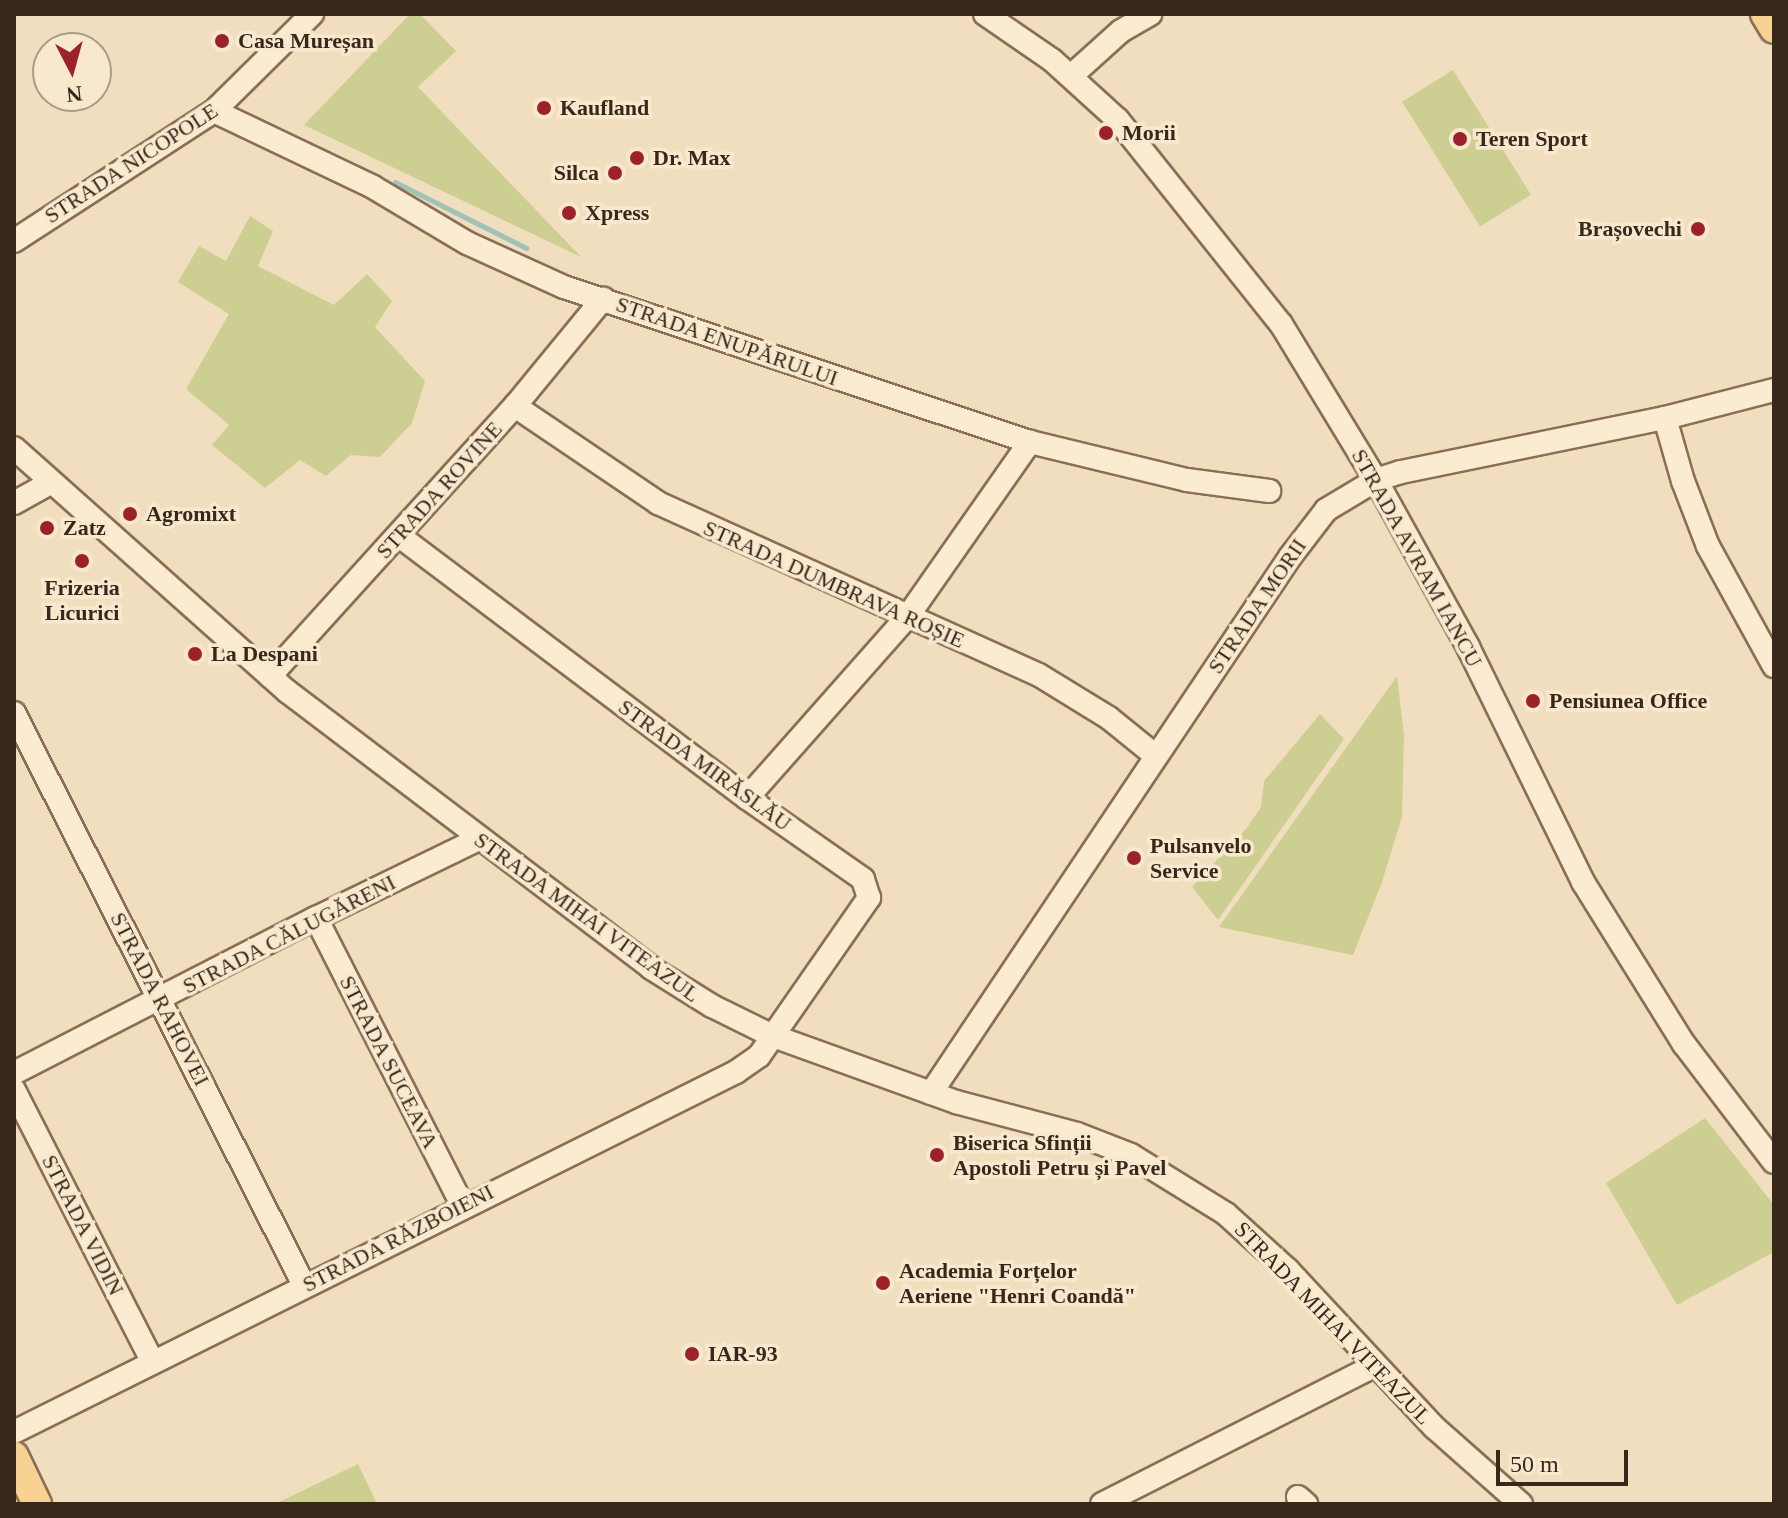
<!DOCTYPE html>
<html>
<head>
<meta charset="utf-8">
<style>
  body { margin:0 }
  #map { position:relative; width:1788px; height:1518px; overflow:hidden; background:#f1debe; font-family:"Times New Roman",serif }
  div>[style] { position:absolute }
  .green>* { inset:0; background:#cccf91; transform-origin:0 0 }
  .stream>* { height:5px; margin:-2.5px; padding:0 2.5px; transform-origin:2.5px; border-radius:2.5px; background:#a1c2b6 }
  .roads { filter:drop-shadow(2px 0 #8a6e55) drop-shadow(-2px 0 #8a6e55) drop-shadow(0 2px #8a6e55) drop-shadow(0 -2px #8a6e55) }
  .minor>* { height:22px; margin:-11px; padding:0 11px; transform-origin:11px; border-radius:11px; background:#fbecd1 }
  .major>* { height:28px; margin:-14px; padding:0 14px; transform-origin:14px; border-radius:14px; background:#f8d292 }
  .dots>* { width:22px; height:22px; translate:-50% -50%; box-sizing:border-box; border:4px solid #f8e9ce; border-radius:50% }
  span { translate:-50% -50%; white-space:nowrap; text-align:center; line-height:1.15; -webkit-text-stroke:7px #f8e9ce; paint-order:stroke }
  .poi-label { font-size:22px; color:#38271b; font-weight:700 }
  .left { translate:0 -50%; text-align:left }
  .right { translate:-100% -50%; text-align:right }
  .street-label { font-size:22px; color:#38271b }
  .frame { position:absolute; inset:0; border:16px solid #38271b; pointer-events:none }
  .north { position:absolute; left:32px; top:32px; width:80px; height:80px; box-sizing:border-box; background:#f8e9ce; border:2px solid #ab9b86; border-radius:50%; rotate:174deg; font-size:22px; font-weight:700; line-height:32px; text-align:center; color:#38271b }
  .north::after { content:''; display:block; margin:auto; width:28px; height:36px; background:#9d212a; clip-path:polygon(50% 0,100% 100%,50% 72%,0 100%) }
  .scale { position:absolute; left:1496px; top:1450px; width:132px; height:36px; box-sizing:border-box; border:4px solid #38271b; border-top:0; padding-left:10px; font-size:24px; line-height:28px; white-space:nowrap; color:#38271b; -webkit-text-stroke:6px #f8e9ce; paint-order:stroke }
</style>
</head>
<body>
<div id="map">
  <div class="green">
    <i style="clip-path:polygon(410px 14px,420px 14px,456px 51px,418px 87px,581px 257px,304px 125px)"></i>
    <i style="left:1453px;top:70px;width:147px;height:60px;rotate:58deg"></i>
    <i style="clip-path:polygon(250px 216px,273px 231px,258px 266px,334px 305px,367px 274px,392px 301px,375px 327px,425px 381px,412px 423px,380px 457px,351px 455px,326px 476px,300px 460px,265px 488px,212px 445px,229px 425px,186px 389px,229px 314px,178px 282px,199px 246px,226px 261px)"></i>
    <i style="clip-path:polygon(1397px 676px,1404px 735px,1402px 817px,1381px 885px,1353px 955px,1219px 927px)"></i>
    <i style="clip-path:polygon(1320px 714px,1344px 739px,1218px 920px,1192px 887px,1246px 829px,1261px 807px,1264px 781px)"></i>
    <i style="clip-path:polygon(1705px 1118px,1774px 1205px,1774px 1252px,1677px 1305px,1606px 1183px)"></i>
    <i style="clip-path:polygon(358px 1464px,377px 1504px,280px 1504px,279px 1502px)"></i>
  </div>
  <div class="stream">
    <i style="left:395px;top:182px;width:147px;rotate:26.7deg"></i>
  </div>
  <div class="roads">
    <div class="minor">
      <i style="left:985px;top:14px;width:81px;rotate:34.5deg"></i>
      <i style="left:1052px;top:60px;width:89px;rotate:42.3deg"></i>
      <i style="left:1118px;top:120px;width:261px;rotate:51.4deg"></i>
      <i style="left:1281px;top:324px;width:183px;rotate:58.7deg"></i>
      <i style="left:1376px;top:480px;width:191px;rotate:61.1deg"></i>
      <i style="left:1468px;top:647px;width:262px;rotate:63.9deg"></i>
      <i style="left:1583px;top:882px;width:191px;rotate:58.1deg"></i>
      <i style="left:1684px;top:1044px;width:148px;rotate:52.7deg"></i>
      <i style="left:1071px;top:76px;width:67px;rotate:-42deg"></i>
      <i style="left:1121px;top:31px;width:34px;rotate:-30deg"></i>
      <i style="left:214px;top:111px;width:176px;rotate:25.5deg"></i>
      <i style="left:373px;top:187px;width:109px;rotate:30.8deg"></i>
      <i style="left:467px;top:243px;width:107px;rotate:24.4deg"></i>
      <i style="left:564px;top:287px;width:491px;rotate:18.4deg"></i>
      <i style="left:1030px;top:442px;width:162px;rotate:13.6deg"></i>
      <i style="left:1187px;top:480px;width:83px;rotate:7.6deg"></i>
      <i style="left:14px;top:241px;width:239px;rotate:-33deg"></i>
      <i style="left:214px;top:111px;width:138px;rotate:-44.7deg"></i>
      <i style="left:515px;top:406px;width:173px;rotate:34.1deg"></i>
      <i style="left:658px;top:503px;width:418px;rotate:24.3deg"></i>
      <i style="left:1039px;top:675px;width:82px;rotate:31.6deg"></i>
      <i style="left:1109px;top:718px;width:60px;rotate:39deg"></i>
      <i style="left:1665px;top:418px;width:66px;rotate:74.1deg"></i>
      <i style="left:1683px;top:481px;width:70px;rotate:69deg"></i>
      <i style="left:1708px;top:546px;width:137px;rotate:61.2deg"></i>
      <i style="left:14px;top:448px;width:367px;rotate:41.7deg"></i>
      <i style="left:288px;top:692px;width:456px;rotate:37.2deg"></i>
      <i style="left:651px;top:968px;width:72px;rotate:31.9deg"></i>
      <i style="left:712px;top:1006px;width:68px;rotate:26.2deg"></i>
      <i style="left:773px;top:1036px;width:195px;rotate:19.8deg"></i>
      <i style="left:956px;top:1102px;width:125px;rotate:14.8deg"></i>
      <i style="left:1077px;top:1134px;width:58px;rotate:21.3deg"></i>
      <i style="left:1131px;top:1155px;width:112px;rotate:31.8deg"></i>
      <i style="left:1226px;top:1214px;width:84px;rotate:42.1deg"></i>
      <i style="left:1288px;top:1270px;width:214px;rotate:47.1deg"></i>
      <i style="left:1434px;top:1427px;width:116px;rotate:41.5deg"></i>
      <i style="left:14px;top:503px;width:43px;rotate:-28.9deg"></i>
      <i style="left:270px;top:676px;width:365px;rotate:-47.8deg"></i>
      <i style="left:515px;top:406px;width:139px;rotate:-50.6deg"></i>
      <i style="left:14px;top:713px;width:641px;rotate:63.12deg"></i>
      <i style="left:747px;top:798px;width:243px;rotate:-48.5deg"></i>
      <i style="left:908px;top:616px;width:213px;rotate:-55deg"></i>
      <i style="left:316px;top:918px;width:322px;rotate:63deg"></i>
      <i style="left:14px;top:1073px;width:339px;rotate:-27.2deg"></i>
      <i style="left:316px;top:918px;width:181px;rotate:-25.9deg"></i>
      <i style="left:14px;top:1090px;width:304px;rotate:63deg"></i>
      <i style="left:931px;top:1093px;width:645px;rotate:-56.19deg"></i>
      <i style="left:1290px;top:557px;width:59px;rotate:-52.5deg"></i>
      <i style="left:1326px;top:510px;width:58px;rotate:-31deg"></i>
      <i style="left:1376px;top:480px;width:26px;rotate:-18deg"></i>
      <i style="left:1401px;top:472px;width:269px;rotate:-11.6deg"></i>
      <i style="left:1665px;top:418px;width:113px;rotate:-14.4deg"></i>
      <i style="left:14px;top:1432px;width:807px;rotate:-26.5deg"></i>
      <i style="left:736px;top:1072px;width:28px;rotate:-35deg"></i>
      <i style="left:759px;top:1056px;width:193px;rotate:-55.2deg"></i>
      <i style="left:869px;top:898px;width:20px;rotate:-108deg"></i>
      <i style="left:863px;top:879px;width:141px;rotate:-145.1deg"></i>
      <i style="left:747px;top:798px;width:436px;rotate:-143deg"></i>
      <i style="left:1298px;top:1497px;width:11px;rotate:41deg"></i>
      <i style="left:1102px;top:1504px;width:305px;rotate:-26.9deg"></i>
    </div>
    <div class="major">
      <i style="left:1765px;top:14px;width:17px;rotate:59deg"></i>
      <i style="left:14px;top:1456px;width:53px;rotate:64.4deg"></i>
    </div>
  </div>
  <div class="dots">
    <i style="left:222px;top:41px;background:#9d212a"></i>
    <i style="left:544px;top:108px;background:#9d212a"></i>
    <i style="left:1106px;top:133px;background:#9d212a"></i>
    <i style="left:1460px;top:139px;background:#9d212a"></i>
    <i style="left:637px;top:158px;background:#9d212a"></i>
    <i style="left:615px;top:173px;background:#9d212a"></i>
    <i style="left:569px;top:213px;background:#9d212a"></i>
    <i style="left:1698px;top:229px;background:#9d212a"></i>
    <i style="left:130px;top:514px;background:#9d212a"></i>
    <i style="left:47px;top:528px;background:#9d212a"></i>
    <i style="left:82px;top:561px;background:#9d212a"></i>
    <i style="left:195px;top:654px;background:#9d212a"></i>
    <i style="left:1533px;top:701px;background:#9d212a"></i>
    <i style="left:1134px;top:858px;background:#9d212a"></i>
    <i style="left:937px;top:1155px;background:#9d212a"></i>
    <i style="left:883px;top:1283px;background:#9d212a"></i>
    <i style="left:692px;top:1354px;background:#9d212a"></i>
  </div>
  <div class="poi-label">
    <span class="left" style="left:238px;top:41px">Casa Mureșan</span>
    <span class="left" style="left:560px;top:108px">Kaufland</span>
    <span class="left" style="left:1122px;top:133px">Morii</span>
    <span class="left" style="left:1476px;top:139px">Teren Sport</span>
    <span class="left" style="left:653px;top:158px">Dr. Max</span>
    <span class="right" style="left:599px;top:173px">Silca</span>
    <span class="left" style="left:585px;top:213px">Xpress</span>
    <span class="right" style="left:1682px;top:229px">Brașovechi</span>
    <span class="left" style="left:146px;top:514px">Agromixt</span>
    <span class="left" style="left:63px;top:528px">Zatz</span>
    <span style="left:82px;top:600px">Frizeria<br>Licurici</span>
    <span class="left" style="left:211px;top:654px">La Despani</span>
    <span class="left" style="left:1549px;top:701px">Pensiunea Office</span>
    <span class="left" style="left:1150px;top:858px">Pulsanvelo<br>Service</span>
    <span class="left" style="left:953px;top:1155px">Biserica Sfinții<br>Apostoli Petru și Pavel</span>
    <span class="left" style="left:899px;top:1283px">Academia Forțelor<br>Aeriene "Henri Coandă"</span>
    <span class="left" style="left:708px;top:1354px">IAR-93</span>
  </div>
  <div class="street-label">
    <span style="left:131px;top:163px;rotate:-33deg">STRADA NICOPOLE</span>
    <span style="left:727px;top:341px;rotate:19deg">STRADA ENUPĂRULUI</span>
    <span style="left:439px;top:490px;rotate:-48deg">STRADA ROVINE</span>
    <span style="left:1417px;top:558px;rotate:61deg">STRADA AVRAM IANCU</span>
    <span style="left:834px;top:584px;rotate:24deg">STRADA DUMBRAVA ROȘIE</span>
    <span style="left:1257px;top:606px;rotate:-56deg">STRADA MORII</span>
    <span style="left:705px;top:765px;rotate:36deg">STRADA MIRĂSLĂU</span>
    <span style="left:587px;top:917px;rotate:36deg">STRADA MIHAI VITEAZUL</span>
    <span style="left:289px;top:934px;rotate:-27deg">STRADA CĂLUGĂRENI</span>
    <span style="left:160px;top:999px;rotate:63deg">STRADA RAHOVEI</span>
    <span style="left:389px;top:1062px;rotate:63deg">STRADA SUCEAVA</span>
    <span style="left:83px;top:1225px;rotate:63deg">STRADA VIDIN</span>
    <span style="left:398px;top:1238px;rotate:-27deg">STRADA RĂZBOIENI</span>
    <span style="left:1333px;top:1323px;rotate:46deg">STRADA MIHAI VITEAZUL</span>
  </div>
  <div class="frame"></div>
  <div class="north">N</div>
  <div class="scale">50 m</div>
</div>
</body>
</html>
